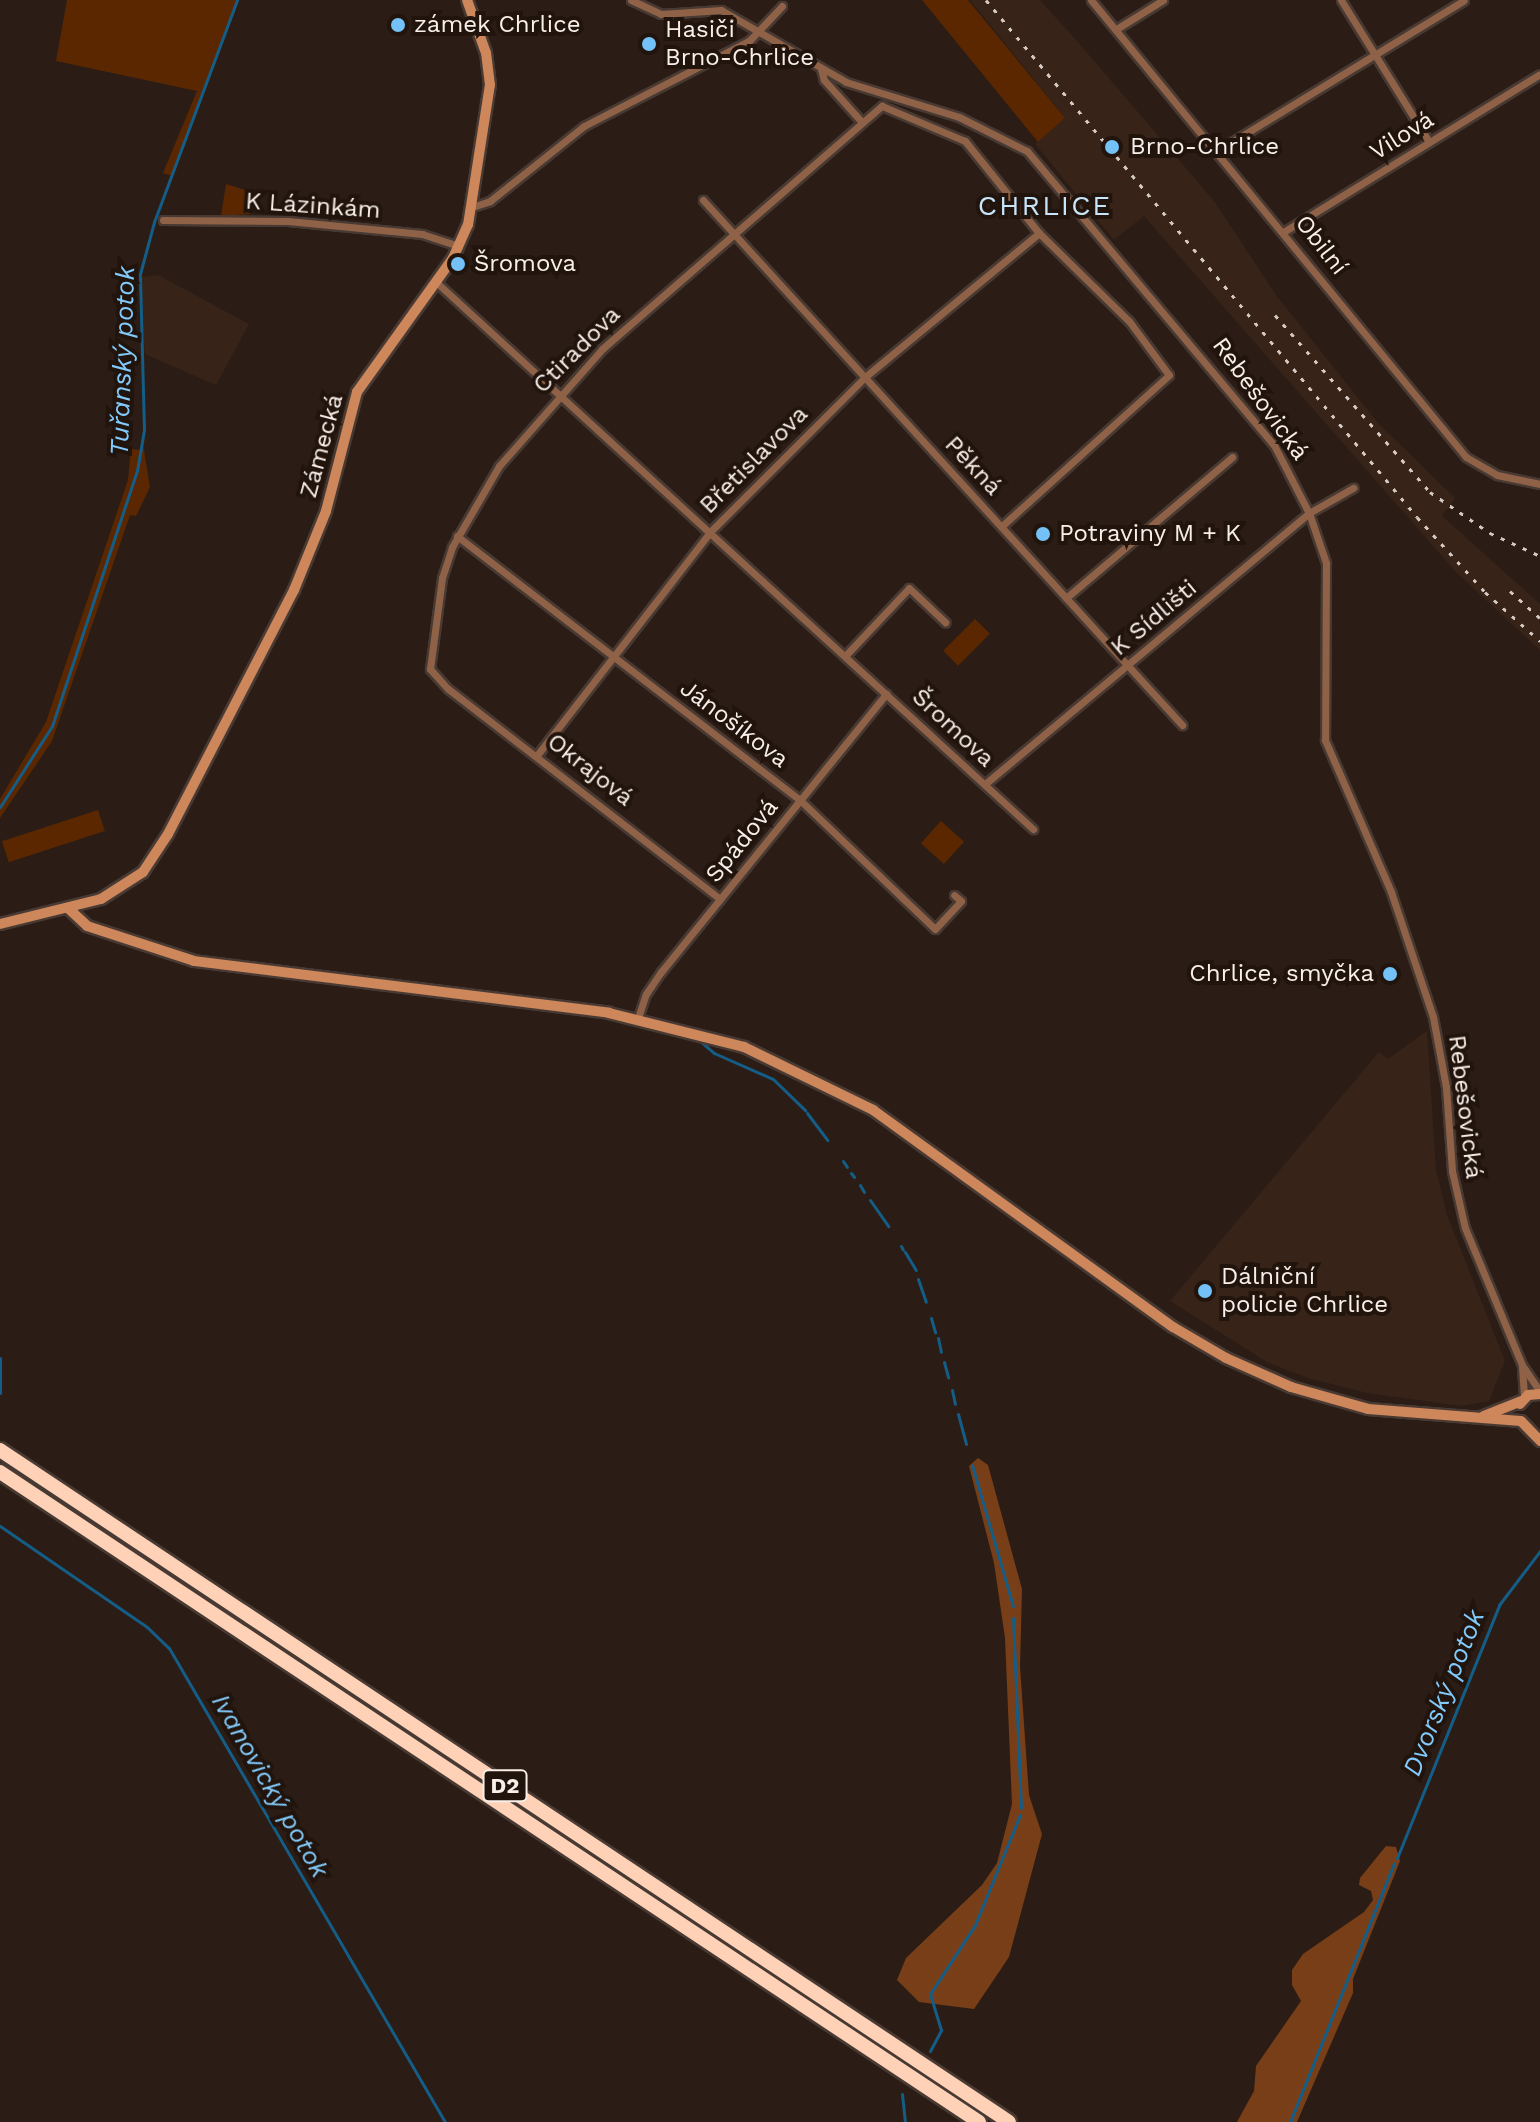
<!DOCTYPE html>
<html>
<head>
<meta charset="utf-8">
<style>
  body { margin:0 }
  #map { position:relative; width:1540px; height:2122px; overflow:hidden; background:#2b1d15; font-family:"Work Sans",sans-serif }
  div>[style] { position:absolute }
  .built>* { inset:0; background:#372317 }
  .green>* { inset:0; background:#5b2700; transform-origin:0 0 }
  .forest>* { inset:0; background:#783e17 }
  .stream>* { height:3px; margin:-1.5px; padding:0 1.5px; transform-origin:1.5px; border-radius:1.5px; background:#145d87 }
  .roads { filter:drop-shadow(2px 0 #483a33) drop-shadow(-2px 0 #483a33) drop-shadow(0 2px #483a33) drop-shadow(0 -2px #483a33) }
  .street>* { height:7px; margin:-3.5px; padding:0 3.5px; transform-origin:3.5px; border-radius:3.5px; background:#8f6248 }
  .secondary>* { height:10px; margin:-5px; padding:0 5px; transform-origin:5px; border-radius:5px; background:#ce865b }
  .highway>* { height:14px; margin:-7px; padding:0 7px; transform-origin:7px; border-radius:7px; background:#ffd1b7 }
  .rail>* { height:3px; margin-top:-1.5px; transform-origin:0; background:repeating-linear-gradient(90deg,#d5cac4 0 4px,transparent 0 12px) }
  .dots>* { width:22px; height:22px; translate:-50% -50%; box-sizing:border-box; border:4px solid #21140c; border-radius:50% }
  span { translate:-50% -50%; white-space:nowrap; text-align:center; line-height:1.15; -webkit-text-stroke:8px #21140c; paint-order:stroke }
  .shield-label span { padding:2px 6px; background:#21140c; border:2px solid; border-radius:6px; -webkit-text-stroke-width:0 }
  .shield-label { font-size:22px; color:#f9efe9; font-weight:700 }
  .poi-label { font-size:24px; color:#f9efe9 }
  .left { translate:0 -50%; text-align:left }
  .right { translate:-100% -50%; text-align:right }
  .street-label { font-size:24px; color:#f9efe9 }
  .water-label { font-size:26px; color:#83cafc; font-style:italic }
  .quarter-label { font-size:28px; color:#c8e4f8; letter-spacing:2px }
</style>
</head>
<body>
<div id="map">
  <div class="built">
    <i style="clip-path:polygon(970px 0,1040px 0,1077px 41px,1214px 201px,1276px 295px,1378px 423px,1455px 498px,1442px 516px,1540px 604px,1540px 650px,1456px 572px,1144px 216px,1114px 240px,1035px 144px,1065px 118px)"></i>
    <i style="clip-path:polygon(158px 275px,249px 324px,216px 385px,145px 354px,139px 287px,142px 277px)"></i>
    <i style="clip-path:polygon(1427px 1031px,1436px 1170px,1447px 1215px,1505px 1361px,1489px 1401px,1461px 1406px,1367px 1393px,1308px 1378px,1267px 1362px,1170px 1301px,1379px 1052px,1388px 1059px)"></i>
  </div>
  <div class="green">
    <i style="clip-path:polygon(67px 0,239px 0,172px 176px,163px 173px,197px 91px,56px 61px)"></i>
    <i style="clip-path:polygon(922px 0,968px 0,1065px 118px,1038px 142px)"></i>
    <i style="clip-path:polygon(226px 184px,248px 191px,250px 214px,221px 216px)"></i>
    <i style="clip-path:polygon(143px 444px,150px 487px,136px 516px,130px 515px,52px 741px,0 818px,0 799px,46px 722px,128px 480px,131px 449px,142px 450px)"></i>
    <i style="left:975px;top:619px;width:21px;height:45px;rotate:45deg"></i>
    <i style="left:98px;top:810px;width:22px;height:101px;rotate:72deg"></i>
    <i style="left:941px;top:821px;width:31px;height:30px;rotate:42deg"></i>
  </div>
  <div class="forest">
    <i style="clip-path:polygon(978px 1458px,988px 1465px,1022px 1589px,1020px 1667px,1029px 1795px,1042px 1834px,1009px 1957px,974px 2009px,919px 2002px,897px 1980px,906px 1958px,982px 1885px,997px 1863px,1012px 1804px,1005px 1638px,994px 1563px,969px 1466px)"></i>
    <i style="clip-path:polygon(1386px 1846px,1396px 1847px,1400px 1861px,1353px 1979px,1353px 1993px,1297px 2122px,1237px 2122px,1254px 2091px,1256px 2066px,1301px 2001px,1292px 1985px,1292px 1970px,1303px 1954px,1364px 1912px,1373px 1900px,1371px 1891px,1359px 1885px,1360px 1878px)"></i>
  </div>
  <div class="stream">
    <i style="left:0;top:807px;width:96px;rotate:-57.3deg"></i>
    <i style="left:52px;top:726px;width:269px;rotate:-71.6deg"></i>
    <i style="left:137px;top:471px;width:42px;rotate:-80.3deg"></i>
    <i style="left:144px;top:430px;width:156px;rotate:-91.5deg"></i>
    <i style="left:140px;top:274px;width:54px;rotate:-74.9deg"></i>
    <i style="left:154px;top:222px;width:237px;rotate:-69.5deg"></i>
    <i style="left:699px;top:1040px;width:20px;rotate:41deg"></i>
    <i style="left:714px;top:1053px;width:64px;rotate:23.8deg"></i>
    <i style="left:773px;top:1079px;width:45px;rotate:44.1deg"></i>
    <i style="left:807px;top:1113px;width:34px;rotate:53deg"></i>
    <i style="left:843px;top:1161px;width:7px;rotate:56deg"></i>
    <i style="left:851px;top:1173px;width:5px;rotate:53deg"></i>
    <i style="left:860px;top:1185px;width:8px;rotate:60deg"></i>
    <i style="left:870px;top:1200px;width:32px;rotate:55deg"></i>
    <i style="left:901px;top:1246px;width:4px;rotate:63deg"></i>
    <i style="left:905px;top:1252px;width:21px;rotate:59deg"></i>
    <i style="left:918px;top:1279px;width:24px;rotate:71deg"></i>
    <i style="left:931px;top:1318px;width:15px;rotate:74deg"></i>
    <i style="left:938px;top:1338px;width:14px;rotate:78deg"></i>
    <i style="left:0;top:1358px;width:35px;rotate:90deg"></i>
    <i style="left:944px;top:1362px;width:16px;rotate:75deg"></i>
    <i style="left:952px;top:1390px;width:14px;rotate:78deg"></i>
    <i style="left:958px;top:1414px;width:31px;rotate:75deg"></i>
    <i style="left:972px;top:1465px;width:147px;rotate:73.8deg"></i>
    <i style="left:0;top:1526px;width:178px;rotate:34.5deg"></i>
    <i style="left:147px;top:1627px;width:30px;rotate:44deg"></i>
    <i style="left:169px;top:1648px;width:548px;rotate:59.79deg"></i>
    <i style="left:1013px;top:1618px;width:190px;rotate:87.6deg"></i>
    <i style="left:1397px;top:1858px;width:273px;rotate:-68deg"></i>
    <i style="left:1499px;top:1605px;width:68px;rotate:-52.8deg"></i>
    <i style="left:930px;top:2051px;width:24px;rotate:-62deg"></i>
    <i style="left:941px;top:2030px;width:38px;rotate:-107deg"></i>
    <i style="left:930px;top:1994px;width:82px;rotate:-56.9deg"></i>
    <i style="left:975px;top:1925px;width:119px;rotate:-67.8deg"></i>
    <i style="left:902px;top:2094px;width:28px;rotate:84deg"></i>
    <i style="left:1290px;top:2122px;width:279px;rotate:-68.1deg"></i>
  </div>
  <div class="roads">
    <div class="street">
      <i style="left:631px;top:0;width:33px;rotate:25deg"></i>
      <i style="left:661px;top:14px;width:60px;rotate:-3.8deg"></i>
      <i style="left:721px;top:10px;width:144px;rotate:29.9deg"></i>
      <i style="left:846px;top:82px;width:118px;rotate:17.2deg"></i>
      <i style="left:959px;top:117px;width:76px;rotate:26.6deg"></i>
      <i style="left:1027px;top:151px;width:384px;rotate:50deg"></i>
      <i style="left:1274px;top:445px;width:76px;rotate:62.8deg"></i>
      <i style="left:1309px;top:513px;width:53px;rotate:71.2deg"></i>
      <i style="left:1326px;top:563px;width:177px;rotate:90.3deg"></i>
      <i style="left:1325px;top:740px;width:166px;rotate:66.5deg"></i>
      <i style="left:1391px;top:892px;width:132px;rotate:71.4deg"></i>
      <i style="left:1433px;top:1017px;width:71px;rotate:79.5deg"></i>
      <i style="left:1446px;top:1087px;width:84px;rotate:85.9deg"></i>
      <i style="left:1452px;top:1171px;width:58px;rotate:77.2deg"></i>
      <i style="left:1465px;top:1228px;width:148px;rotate:67.4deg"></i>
      <i style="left:1522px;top:1365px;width:32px;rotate:56deg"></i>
      <i style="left:1091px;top:0;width:591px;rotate:50.63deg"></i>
      <i style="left:1466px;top:457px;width:36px;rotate:30deg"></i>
      <i style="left:1497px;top:475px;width:44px;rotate:11.8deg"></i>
      <i style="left:1341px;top:0;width:167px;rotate:58.2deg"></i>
      <i style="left:1118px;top:28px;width:53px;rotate:-31.9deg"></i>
      <i style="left:821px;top:69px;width:11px;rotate:75deg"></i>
      <i style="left:824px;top:80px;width:57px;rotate:47.9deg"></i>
      <i style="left:1217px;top:151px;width:289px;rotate:-31.4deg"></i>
      <i style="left:703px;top:200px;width:711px;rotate:47.62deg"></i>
      <i style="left:472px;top:207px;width:19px;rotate:-18deg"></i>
      <i style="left:490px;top:201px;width:120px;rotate:-38.6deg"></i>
      <i style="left:584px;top:126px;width:186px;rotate:-27.3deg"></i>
      <i style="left:749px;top:41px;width:48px;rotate:-46.7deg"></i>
      <i style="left:163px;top:220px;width:125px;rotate:0.5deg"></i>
      <i style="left:288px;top:221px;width:135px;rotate:5.5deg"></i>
      <i style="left:422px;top:234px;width:39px;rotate:18deg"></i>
      <i style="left:1285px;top:231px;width:299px;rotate:-31.6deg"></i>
      <i style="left:436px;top:282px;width:810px;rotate:42.5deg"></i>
      <i style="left:457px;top:536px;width:434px;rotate:37.6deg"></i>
      <i style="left:801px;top:801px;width:185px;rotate:43.7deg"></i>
      <i style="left:935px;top:929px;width:38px;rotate:-47deg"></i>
      <i style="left:961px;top:901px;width:9px;rotate:-139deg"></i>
      <i style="left:1066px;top:598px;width:218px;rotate:-40.3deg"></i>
      <i style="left:845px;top:656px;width:93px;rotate:-46.7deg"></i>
      <i style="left:909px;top:588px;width:50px;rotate:43.4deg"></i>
      <i style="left:538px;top:754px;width:281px;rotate:-52.2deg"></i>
      <i style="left:710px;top:532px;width:219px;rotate:-45deg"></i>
      <i style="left:865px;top:377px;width:226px;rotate:-39.6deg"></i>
      <i style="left:985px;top:784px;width:422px;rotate:-39.9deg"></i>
      <i style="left:1309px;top:513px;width:51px;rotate:-29.6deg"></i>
      <i style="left:720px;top:899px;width:344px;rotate:-142.3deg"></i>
      <i style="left:448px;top:689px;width:27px;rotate:-132deg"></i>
      <i style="left:430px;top:669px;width:92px;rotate:-82.5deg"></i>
      <i style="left:442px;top:578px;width:33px;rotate:-72deg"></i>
      <i style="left:452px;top:547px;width:94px;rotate:-59.9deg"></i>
      <i style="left:499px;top:466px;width:156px;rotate:-48.6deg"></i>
      <i style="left:602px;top:349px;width:371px;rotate:-41deg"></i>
      <i style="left:882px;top:106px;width:90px;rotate:22.9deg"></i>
      <i style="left:965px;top:141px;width:118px;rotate:51.2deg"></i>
      <i style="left:1039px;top:233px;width:126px;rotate:44.4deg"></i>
      <i style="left:1129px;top:321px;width:67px;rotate:53.5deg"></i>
      <i style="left:1169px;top:375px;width:225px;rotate:137.9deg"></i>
      <i style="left:638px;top:1018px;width:25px;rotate:-72deg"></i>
      <i style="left:646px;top:994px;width:27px;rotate:-56deg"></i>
      <i style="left:661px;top:972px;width:358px;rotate:-51deg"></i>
      <i style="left:1522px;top:1367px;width:31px;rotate:86deg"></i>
    </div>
    <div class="secondary">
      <i style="left:68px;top:908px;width:26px;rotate:43deg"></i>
      <i style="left:87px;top:926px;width:113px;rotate:18.1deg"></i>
      <i style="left:194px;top:961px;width:418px;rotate:7.1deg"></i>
      <i style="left:609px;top:1013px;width:139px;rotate:14.1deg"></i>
      <i style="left:744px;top:1047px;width:144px;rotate:26deg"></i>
      <i style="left:873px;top:1110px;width:370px;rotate:35.9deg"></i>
      <i style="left:1173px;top:1327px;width:61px;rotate:30.3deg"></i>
      <i style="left:1226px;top:1358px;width:71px;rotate:24deg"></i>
      <i style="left:1291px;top:1387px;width:80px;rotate:15.9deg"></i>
      <i style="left:1368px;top:1409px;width:153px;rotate:4.5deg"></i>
      <i style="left:1521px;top:1421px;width:28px;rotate:46deg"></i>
      <i style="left:0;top:924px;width:104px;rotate:-13.9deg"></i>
      <i style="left:101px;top:899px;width:50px;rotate:-32.7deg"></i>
      <i style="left:143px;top:872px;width:45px;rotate:-56.7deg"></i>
      <i style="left:168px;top:834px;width:275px;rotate:-62.7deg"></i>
      <i style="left:294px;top:590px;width:85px;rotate:-67.9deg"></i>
      <i style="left:326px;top:511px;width:123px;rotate:-75.4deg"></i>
      <i style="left:357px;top:392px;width:165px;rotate:-54.4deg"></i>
      <i style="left:453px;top:258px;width:36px;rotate:-66deg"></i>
      <i style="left:468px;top:225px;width:142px;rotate:-81.1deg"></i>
      <i style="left:490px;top:85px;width:32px;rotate:-97deg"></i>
      <i style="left:486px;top:53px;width:56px;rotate:-109.7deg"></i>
      <i style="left:1520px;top:1404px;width:12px;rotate:-48deg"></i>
      <i style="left:1528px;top:1395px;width:12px;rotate:-5deg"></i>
      <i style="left:1484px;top:1416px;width:40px;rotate:-22deg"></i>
    </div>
    <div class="highway">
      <i style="left:0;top:1450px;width:1212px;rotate:33.66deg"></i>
      <i style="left:0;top:1472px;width:1175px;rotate:33.58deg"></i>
    </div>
  </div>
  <div class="rail">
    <i style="left:986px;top:0;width:673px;rotate:50.18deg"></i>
    <i style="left:1417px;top:517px;width:101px;rotate:47.8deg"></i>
    <i style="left:1485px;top:592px;width:74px;rotate:41.7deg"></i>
    <i style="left:1275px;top:315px;width:235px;rotate:48.8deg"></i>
    <i style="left:1430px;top:492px;width:73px;rotate:34.3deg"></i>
    <i style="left:1490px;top:533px;width:55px;rotate:24.7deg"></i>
    <i style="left:1510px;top:591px;width:40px;rotate:42deg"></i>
  </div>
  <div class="dots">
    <i style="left:398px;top:25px;background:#73c1f6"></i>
    <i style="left:649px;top:44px;background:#73c1f6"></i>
    <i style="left:1112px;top:147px;background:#73c1f6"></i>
    <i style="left:458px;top:264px;background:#73c1f6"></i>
    <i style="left:1043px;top:534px;background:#73c1f6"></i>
    <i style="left:1390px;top:974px;background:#73c1f6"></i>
    <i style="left:1205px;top:1291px;background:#73c1f6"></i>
  </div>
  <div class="shield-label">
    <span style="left:505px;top:1786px">D2</span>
  </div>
  <div class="poi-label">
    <span class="left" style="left:414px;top:25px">zámek Chrlice</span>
    <span class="left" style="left:665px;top:44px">Hasiči<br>Brno-Chrlice</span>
    <span class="left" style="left:1130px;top:147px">Brno-Chrlice</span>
    <span class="left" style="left:474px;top:264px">Šromova</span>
    <span class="left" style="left:1059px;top:534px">Potraviny M + K</span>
    <span class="right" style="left:1374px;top:974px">Chrlice, smyčka</span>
    <span class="left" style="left:1221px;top:1291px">Dálniční<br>policie Chrlice</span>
  </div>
  <div class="street-label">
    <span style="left:1402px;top:136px;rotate:-32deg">Vilová</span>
    <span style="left:313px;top:206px;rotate:4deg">K Lázinkám</span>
    <span style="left:1321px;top:245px;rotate:52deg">Obilní</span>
    <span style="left:577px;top:350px;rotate:-45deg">Ctiradova</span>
    <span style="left:1260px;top:399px;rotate:54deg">Rebešovická</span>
    <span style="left:322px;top:446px;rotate:-75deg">Zámecká</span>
    <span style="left:754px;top:460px;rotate:-45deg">Břetislavova</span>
    <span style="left:973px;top:466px;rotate:47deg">Pěkná</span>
    <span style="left:1154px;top:618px;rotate:-40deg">K Sídlišti</span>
    <span style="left:734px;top:724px;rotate:37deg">Jánošíkova</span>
    <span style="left:953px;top:728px;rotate:43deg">Šromova</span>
    <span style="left:590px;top:770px;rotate:38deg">Okrajová</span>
    <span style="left:742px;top:841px;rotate:-51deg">Spádová</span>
    <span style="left:1465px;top:1107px;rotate:83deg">Rebešovická</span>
  </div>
  <div class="water-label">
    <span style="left:123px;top:361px;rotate:-88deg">Tuřanský potok</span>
    <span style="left:1444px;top:1693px;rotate:-68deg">Dvorský potok</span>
    <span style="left:270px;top:1786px;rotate:60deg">Ivanovický potok</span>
  </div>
  <div class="quarter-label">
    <span style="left:1045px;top:206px">CHRLICE</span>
  </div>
</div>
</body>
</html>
